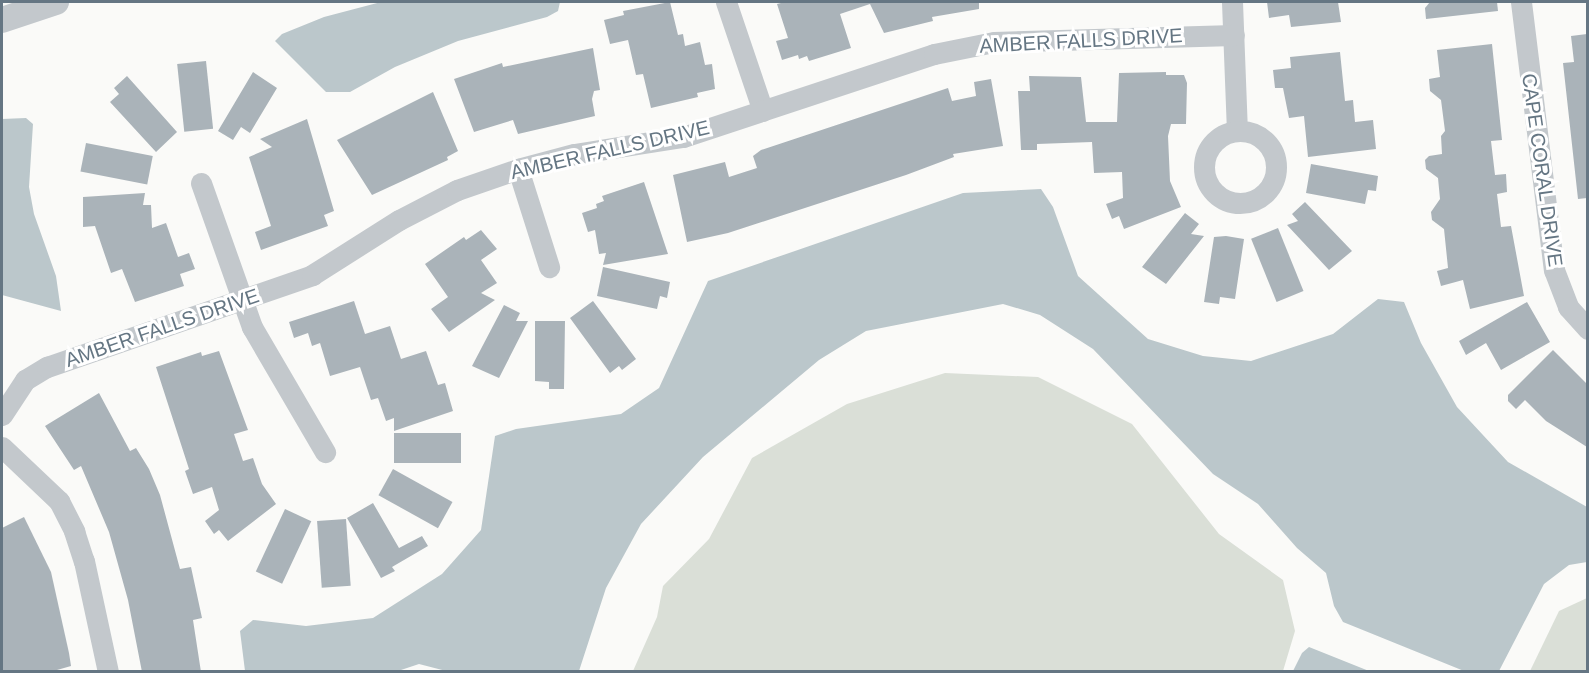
<!DOCTYPE html>
<html>
<head>
<meta charset="utf-8">
<style>
  body { margin:0 }
  #map { position:relative; width:1589px; height:673px; overflow:hidden; background:#fafaf8; font-family:Arial,sans-serif }
  div>[style] { position:absolute }
  .green>* { inset:0; background:#dadfd7 }
  .water>* { inset:0; background:#bbc7cb }
  .building>* { inset:0; background:#aab3b9; transform-origin:0 0 }
  .minor>* { height:21px; margin:-10.5px; padding:0 10.5px; transform-origin:10.5px; border-radius:10.5px; background:#c3c8cc }
  .minor>.ring { margin:-10.5px; padding:0; box-sizing:content-box; background:none; border:21px solid #c3c8cc; border-radius:50% }
  .tertiary>* { height:26px; margin:-13px; padding:0 13px; transform-origin:13px; border-radius:13px; background:#c3c8cc }
  span { translate:-50% -50%; white-space:nowrap; text-align:center; line-height:1.15; -webkit-text-stroke:6px #fff; paint-order:stroke }
  .street-label { font-size:20px; color:#657683 }
  .frame { position:absolute; inset:0; border:3px solid #657683; pointer-events:none }
</style>
</head>
<body>
<div id="map">
  <div class="green">
    <i style="clip-path:polygon(945px 373px,1038px 377px,1132px 424px,1219px 534px,1283px 580px,1295px 631px,1283px 671px,633px 671px,657px 617px,663px 586px,709px 539px,752px 458px,847px 404px)"></i>
    <i style="clip-path:polygon(1587px 598px,1587px 671px,1530px 671px,1559px 611px)"></i>
  </div>
  <div class="water">
    <i style="clip-path:polygon(381px 2px,560px 2px,558px 11px,547px 17px,458px 41px,395px 67px,350px 92px,326px 92px,275px 41px,282px 34px,324px 17px)"></i>
    <i style="clip-path:polygon(26px 118px,33px 124px,29px 187px,34px 214px,56px 276px,61px 311px,2px 295px,2px 119px)"></i>
    <i style="clip-path:polygon(1041px 189px,1053px 207px,1078px 276px,1148px 339px,1203px 356px,1251px 361px,1333px 334px,1378px 299px,1404px 302px,1421px 343px,1457px 407px,1508px 462px,1587px 507px,1587px 562px,1569px 565px,1544px 584px,1499px 671px,1464px 671px,1343px 622px,1334px 606px,1326px 573px,1297px 548px,1258px 504px,1213px 474px,1093px 349px,1040px 315px,1003px 304px,866px 331px,819px 360px,703px 457px,641px 524px,606px 588px,579px 671px,450px 672px,419px 664px,395px 672px,245px 671px,240px 631px,253px 620px,306px 626px,373px 618px,442px 574px,481px 530px,495px 436px,516px 429px,621px 414px,659px 388px,708px 281px,963px 193px)"></i>
    <i style="clip-path:polygon(1309px 647px,1369px 671px,1293px 671px,1302px 653px)"></i>
  </div>
  <div class="building">
    <i style="clip-path:polygon(670px 2px,678px 35px,683px 34px,685px 46px,700px 42px,705px 65px,712px 64px,715px 89px,697px 93px,698px 97px,651px 108px,643px 74px,636px 75px,628px 40px,610px 44px,604px 20px,624px 15px,623px 11px)"></i>
    <i style="clip-path:polygon(785px 2px,979px 2px,979px 9px,932px 17px,933px 21px,884px 33px,870px 4px,840px 14px,851px 48px,809px 61px,807px 56px,799px 59px,798px 55px,782px 60px,776px 41px,788px 38px,777px 4px)"></i>
    <i style="clip-path:polygon(1267px 2px,1338px 2px,1341px 22px,1291px 27px,1289px 15px,1269px 18px)"></i>
    <i style="clip-path:polygon(1430px 2px,1497px 2px,1498px 11px,1426px 19px,1425px 8px)"></i>
    <i style="clip-path:polygon(1587px 34px,1587px 198px,1578px 199px,1563px 63px,1574px 62px,1571px 36px)"></i>
    <i style="clip-path:polygon(1492px 44px,1502px 140px,1491px 141px,1495px 175px,1506px 174px,1507px 192px,1497px 194px,1501px 227px,1511px 226px,1524px 296px,1470px 309px,1463px 280px,1441px 286px,1437px 271px,1448px 268px,1444px 229px,1432px 220px,1431px 212px,1440px 199px,1438px 178px,1426px 169px,1425px 160px,1429px 156px,1442px 154px,1441px 136px,1445px 131px,1441px 100px,1430px 91px,1429px 79px,1440px 77px,1437px 50px)"></i>
    <i style="clip-path:polygon(593px 48px,600px 90px,594px 91px,592px 99px,595px 116px,518px 134px,513px 120px,474px 132px,454px 79px,502px 63px,503px 67px)"></i>
    <i style="clip-path:polygon(1340px 52px,1345px 101px,1353px 100px,1355px 122px,1373px 120px,1376px 149px,1308px 157px,1304px 116px,1289px 118px,1283px 88px,1275px 88px,1273px 70px,1291px 68px,1290px 57px)"></i>
    <i style="left:206px;top:61px;width:68px;height:29px;rotate:84deg"></i>
    <i style="clip-path:polygon(253px 72px,277px 88px,250px 133px,241px 127px,233px 140px,218px 131px)"></i>
    <i style="clip-path:polygon(1166px 72px,1166px 75px,1184px 75px,1187px 83px,1186px 124px,1171px 124px,1168px 136px,1170px 181px,1181px 207px,1124px 229px,1119px 216px,1112px 219px,1106px 204px,1123px 198px,1122px 172px,1094px 173px,1092px 142px,1037px 144px,1037px 150px,1021px 150px,1018px 91px,1030px 91px,1029px 76px,1081px 77px,1086px 122px,1117px 122px,1119px 73px)"></i>
    <i style="clip-path:polygon(127px 76px,177px 132px,156px 152px,110px 102px,119px 94px,114px 88px)"></i>
    <i style="clip-path:polygon(991px 79px,1003px 146px,953px 154px,954px 157px,906px 175px,728px 233px,687px 242px,673px 175px,725px 162px,729px 177px,757px 168px,753px 156px,761px 150px,948px 88px,952px 101px,976px 96px,974px 82px)"></i>
    <i style="clip-path:polygon(433px 92px,458px 151px,447px 157px,448px 160px,372px 195px,337px 140px)"></i>
    <i style="clip-path:polygon(307px 119px,334px 211px,324px 215px,328px 226px,261px 250px,255px 232px,271px 226px,249px 157px,272px 147px,260px 139px)"></i>
    <i style="left:86px;top:143px;width:68px;height:29px;rotate:11deg"></i>
    <i style="clip-path:polygon(1311px 164px,1378px 176px,1376px 191px,1368px 190px,1365px 204px,1306px 193px)"></i>
    <i style="clip-path:polygon(644px 182px,668px 254px,603px 265px,606px 253px,599px 254px,595px 230px,588px 232px,582px 213px,597px 208px,596px 204px,604px 201px,602px 196px)"></i>
    <i style="clip-path:polygon(145px 193px,143px 205px,151px 205px,152px 228px,166px 223px,178px 257px,189px 253px,195px 269px,180px 274px,184px 286px,135px 302px,122px 269px,111px 273px,95px 226px,83px 227px,83px 197px)"></i>
    <i style="clip-path:polygon(1305px 202px,1352px 251px,1329px 270px,1287px 225px,1298px 221px,1292px 214px)"></i>
    <i style="clip-path:polygon(1185px 213px,1199px 224px,1191px 234px,1204px 236px,1166px 284px,1142px 267px)"></i>
    <i style="left:1278px;top:228px;width:68px;height:29px;rotate:68deg"></i>
    <i style="clip-path:polygon(481px 230px,497px 249px,481px 260px,497px 283px,481px 293px,495px 300px,449px 332px,431px 309px,448px 297px,425px 264px,464px 237px,466px 240px)"></i>
    <i style="clip-path:polygon(1226px 236px,1244px 239px,1235px 299px,1220px 297px,1219px 304px,1204px 302px,1214px 237px)"></i>
    <i style="clip-path:polygon(603px 267px,670px 282px,667px 298px,660px 296px,657px 309px,597px 296px)"></i>
    <i style="clip-path:polygon(354px 301px,365px 334px,390px 326px,401px 359px,426px 351px,438px 385px,445px 383px,453px 411px,394px 431px,394px 418px,386px 421px,378px 398px,371px 400px,360px 367px,330px 376px,320px 343px,312px 346px,308px 333px,294px 338px,289px 322px)"></i>
    <i style="clip-path:polygon(593px 301px,636px 359px,622px 370px,619px 366px,610px 373px,570px 318px)"></i>
    <i style="clip-path:polygon(1527px 302px,1550px 342px,1501px 370px,1486px 343px,1466px 355px,1459px 341px)"></i>
    <i style="clip-path:polygon(504px 305px,520px 313px,516px 321px,528px 321px,499px 378px,472px 366px)"></i>
    <i style="clip-path:polygon(535px 321px,565px 321px,564px 389px,549px 389px,549px 382px,535px 381px)"></i>
    <i style="clip-path:polygon(1553px 350px,1587px 384px,1587px 447px,1546px 421px,1525px 400px,1516px 409px,1508px 401px,1508px 395px)"></i>
    <i style="clip-path:polygon(219px 351px,248px 430px,234px 434px,243px 461px,253px 458px,262px 484px,276px 504px,228px 541px,219px 530px,214px 534px,205px 521px,219px 510px,212px 487px,193px 494px,185px 471px,189px 469px,156px 367px,201px 352px,202px 356px)"></i>
    <i style="clip-path:polygon(99px 393px,130px 451px,136px 448px,149px 469px,160px 495px,180px 569px,191px 567px,202px 618px,193px 620px,201px 672px,142px 672px,128px 600px,109px 532px,81px 466px,74px 470px,45px 426px)"></i>
    <i style="left:394px;top:433px;width:67px;height:30px"></i>
    <i style="left:393px;top:469px;width:68px;height:30px;rotate:29deg"></i>
    <i style="clip-path:polygon(373px 503px,399px 548px,422px 536px,428px 546px,392px 567px,395px 571px,381px 578px,347px 518px)"></i>
    <i style="left:285px;top:509px;width:29px;height:69px;rotate:25deg"></i>
    <i style="clip-path:polygon(24px 517px,51px 572px,69px 653px,71px 666px,50px 672px,3px 672px,2px 528px)"></i>
    <i style="left:346px;top:519px;width:67px;height:29px;rotate:86deg"></i>
  </div>
  <div class="minor">
    <i style="left:726px;top:2px;width:115px;rotate:71.3deg"></i>
    <i style="left:1232px;top:2px;width:129px;rotate:87.8deg"></i>
    <i style="left:1521px;top:2px;width:270px;rotate:83deg"></i>
    <i style="left:1554px;top:270px;width:40px;rotate:69deg"></i>
    <i style="left:1568px;top:307px;width:30px;rotate:48deg"></i>
    <i class="ring" style="left:1204px;top:131px;width:51px;height:51px"></i>
    <i style="left:518px;top:169px;width:103px;rotate:72.4deg"></i>
    <i style="left:201px;top:183px;width:153px;rotate:70.5deg"></i>
    <i style="left:252px;top:327px;width:145px;rotate:59.7deg"></i>
    <i style="left:2px;top:415px;width:42px;rotate:-56.7deg"></i>
    <i style="left:25px;top:380px;width:26px;rotate:-31deg"></i>
    <i style="left:47px;top:367px;width:281px;rotate:-19.1deg"></i>
    <i style="left:312px;top:275px;width:103px;rotate:-32.3deg"></i>
    <i style="left:399px;top:220px;width:65px;rotate:-27.3deg"></i>
    <i style="left:457px;top:190px;width:65px;rotate:-19deg"></i>
    <i style="left:518px;top:169px;width:58px;rotate:-15deg"></i>
    <i style="left:574px;top:154px;width:110px;rotate:-8.9deg"></i>
    <i style="left:683px;top:137px;width:264px;rotate:-18.3deg"></i>
    <i style="left:934px;top:54px;width:61px;rotate:-11.3deg"></i>
    <i style="left:994px;top:42px;width:240px;rotate:-1.7deg"></i>
    <i style="left:2px;top:447px;width:79px;rotate:43.5deg"></i>
    <i style="left:59px;top:501px;width:34px;rotate:63deg"></i>
    <i style="left:74px;top:531px;width:32px;rotate:72deg"></i>
    <i style="left:84px;top:561px;width:114px;rotate:77.8deg"></i>
  </div>
  <div class="tertiary">
    <i style="left:2px;top:20px;width:57px;rotate:-18.4deg"></i>
  </div>
  <div class="street-label">
    <span style="left:1081px;top:41px;rotate:-3deg">AMBER FALLS DRIVE</span>
    <span style="left:610px;top:150px;rotate:-13deg">AMBER FALLS DRIVE</span>
    <span style="left:1542px;top:170px;rotate:82deg">CAPE CORAL DRIVE</span>
    <span style="left:162px;top:328px;rotate:-19deg">AMBER FALLS DRIVE</span>
  </div>
  <div class="frame"></div>
</div>
</body>
</html>
